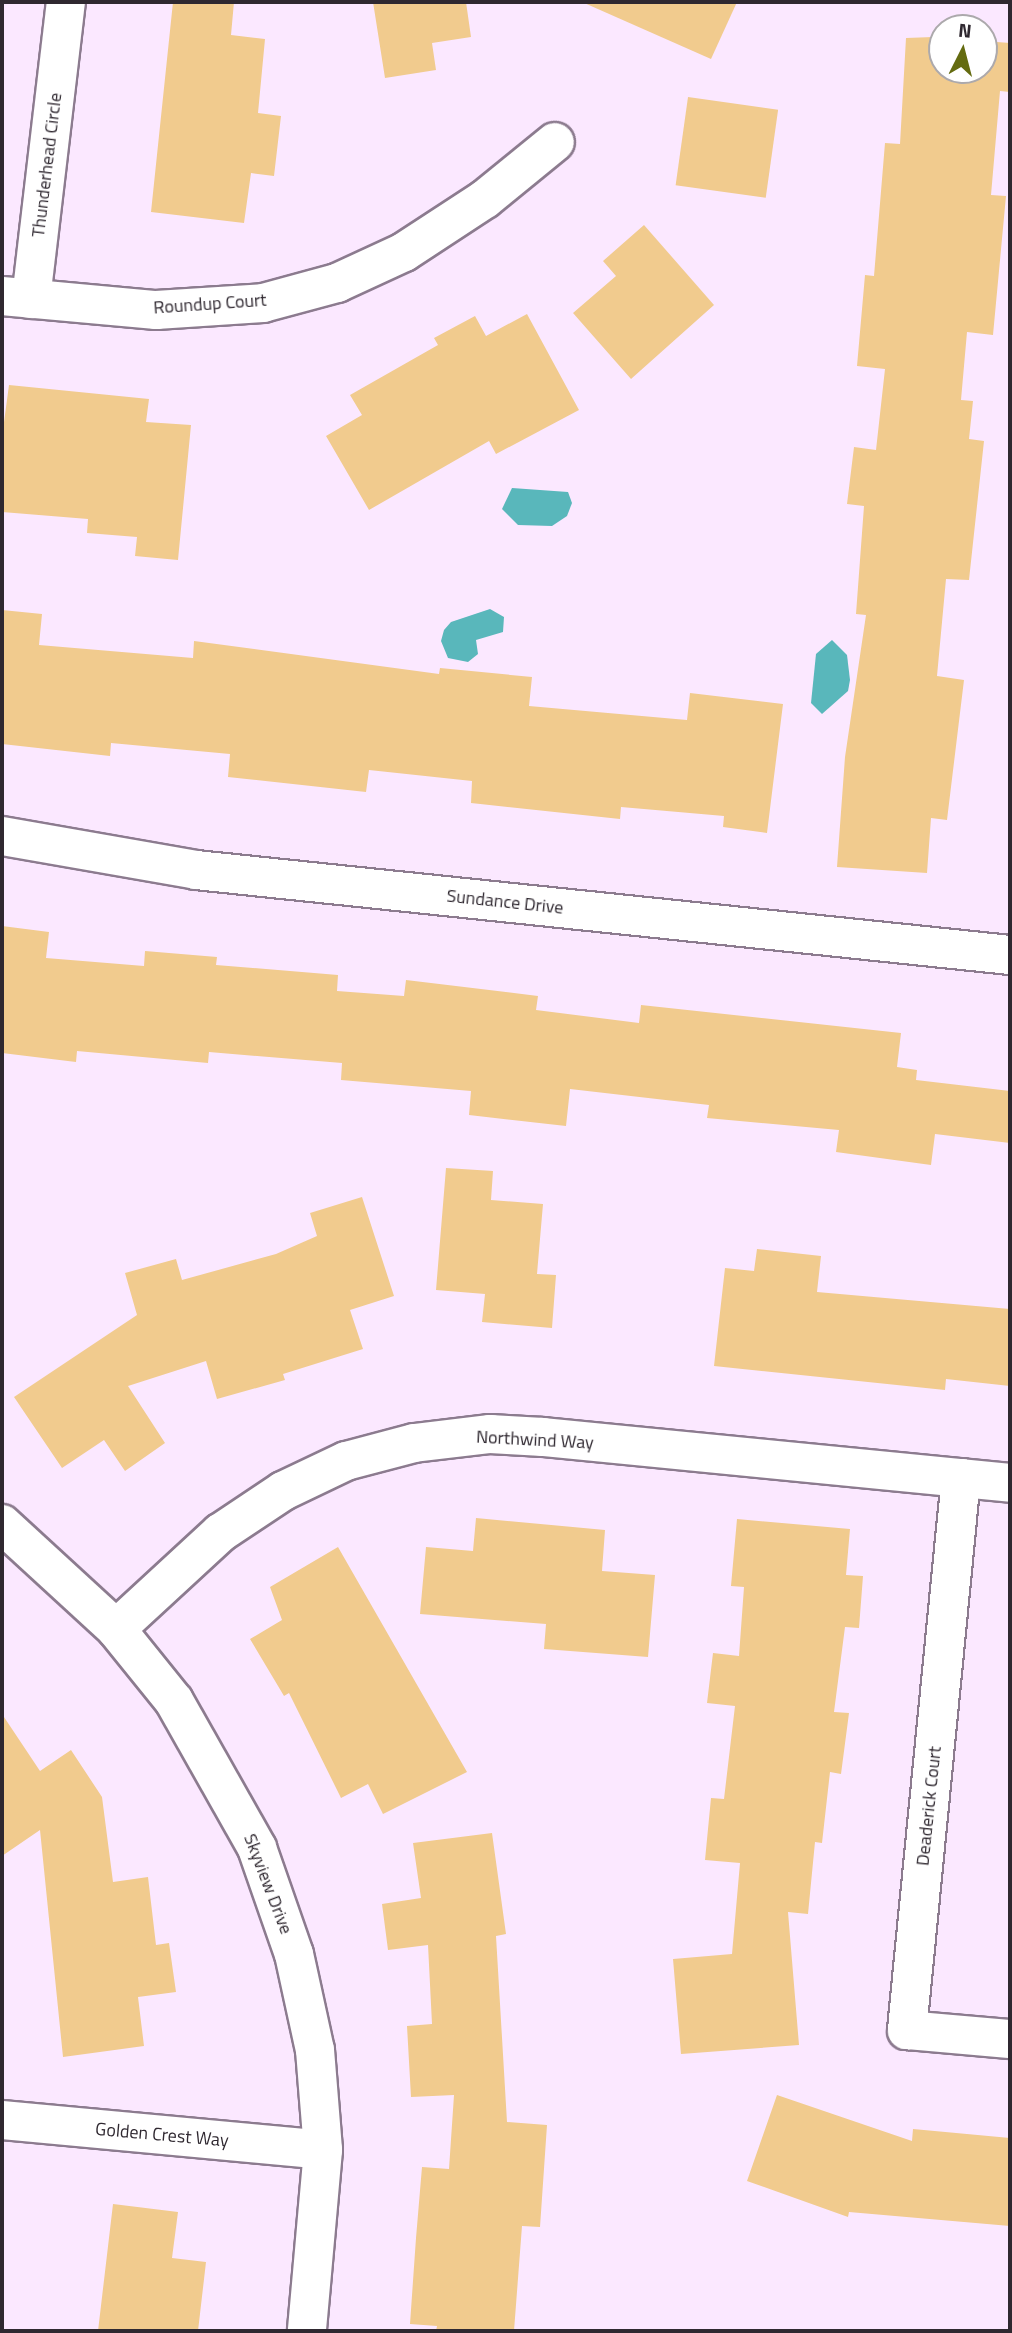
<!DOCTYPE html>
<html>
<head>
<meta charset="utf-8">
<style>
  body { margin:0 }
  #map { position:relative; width:1012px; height:2333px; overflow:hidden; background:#fbe8ff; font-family:"Titillium Web",sans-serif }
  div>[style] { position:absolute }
  .water>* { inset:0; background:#59b7bb }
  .building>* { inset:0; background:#f1cb8e; transform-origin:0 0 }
  .roads { filter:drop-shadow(2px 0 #8c7b8f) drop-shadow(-2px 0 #8c7b8f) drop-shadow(0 2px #8c7b8f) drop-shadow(0 -2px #8c7b8f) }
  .minor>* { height:38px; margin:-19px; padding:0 19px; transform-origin:19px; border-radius:19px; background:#fff }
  span { translate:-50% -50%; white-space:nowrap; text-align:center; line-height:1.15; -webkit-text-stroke:5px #fff; paint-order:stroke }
  .street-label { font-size:18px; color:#2f2830 }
  .frame { position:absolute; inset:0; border:4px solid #2f2830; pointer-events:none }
  .north { position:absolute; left:928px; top:14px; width:70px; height:70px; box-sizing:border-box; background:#fff; border:2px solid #aca9ac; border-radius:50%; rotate:6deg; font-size:19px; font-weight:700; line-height:28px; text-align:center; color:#2f2830 }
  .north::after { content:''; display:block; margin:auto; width:24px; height:32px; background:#646b10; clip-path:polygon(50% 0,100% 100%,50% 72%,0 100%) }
</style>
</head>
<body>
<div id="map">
  <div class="water">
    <i style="clip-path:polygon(512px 488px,568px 492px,572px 503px,567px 516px,552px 526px,518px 525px,502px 509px)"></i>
    <i style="clip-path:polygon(490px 609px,504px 617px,503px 632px,476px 640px,478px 654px,468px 662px,448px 658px,441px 641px,444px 630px,451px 622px)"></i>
    <i style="clip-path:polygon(832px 640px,847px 655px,850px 680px,848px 691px,822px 714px,811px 703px,816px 654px)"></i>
  </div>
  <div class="building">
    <i style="clip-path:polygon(173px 2px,234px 2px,231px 35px,265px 39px,258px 113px,281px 116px,274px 176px,251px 173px,244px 223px,151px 212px)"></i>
    <i style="clip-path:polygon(373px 2px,466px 2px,471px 37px,432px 43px,436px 70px,385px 78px)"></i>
    <i style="clip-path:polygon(582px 2px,737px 2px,711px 59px)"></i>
    <i style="clip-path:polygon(933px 37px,942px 37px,942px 70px,984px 70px,984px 41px,1010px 43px,1010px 92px,1000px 91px,991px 195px,1006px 196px,993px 335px,967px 332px,961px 400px,973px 401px,969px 439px,984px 441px,969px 580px,946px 579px,937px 676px,964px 680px,947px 820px,931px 818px,927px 873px,837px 867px,845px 757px,866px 615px,856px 614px,864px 506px,847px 504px,854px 447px,876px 450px,885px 369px,857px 366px,865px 275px,874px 276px,885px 143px,900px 144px,906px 38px)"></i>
    <i style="left:688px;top:97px;width:91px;height:89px;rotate:8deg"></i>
    <i style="clip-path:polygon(644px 225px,714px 305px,631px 379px,573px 313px,616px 276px,603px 261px)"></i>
    <i style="clip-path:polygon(527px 314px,579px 410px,496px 454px,489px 441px,369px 510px,326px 436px,362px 415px,350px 395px,438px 345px,434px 338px,475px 316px,486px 336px)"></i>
    <i style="clip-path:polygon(9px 385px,149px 399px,146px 422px,191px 425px,178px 560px,135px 556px,137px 537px,87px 533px,88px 519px,2px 512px,2px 437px)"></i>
    <i style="clip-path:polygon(2px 610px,42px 614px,39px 645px,193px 658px,194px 641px,439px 674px,440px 668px,532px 677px,529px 706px,687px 720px,690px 693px,783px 704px,767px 833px,723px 827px,724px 816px,621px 807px,620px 819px,471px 803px,472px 781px,369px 770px,366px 792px,228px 777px,230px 754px,111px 743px,110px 756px,2px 744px)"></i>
    <i style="clip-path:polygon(2px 926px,49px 932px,46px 958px,144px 966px,145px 951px,217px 957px,216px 965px,338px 975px,337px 991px,404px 996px,406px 980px,538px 996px,536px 1010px,639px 1023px,641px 1005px,901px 1033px,897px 1067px,917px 1070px,916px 1080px,1010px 1091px,1010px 1143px,935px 1134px,931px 1165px,836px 1152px,839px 1130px,707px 1118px,709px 1105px,570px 1089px,566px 1126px,469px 1115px,471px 1091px,341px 1080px,342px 1063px,209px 1052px,208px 1063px,77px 1051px,76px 1062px,2px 1053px)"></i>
    <i style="clip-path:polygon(446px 1168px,493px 1171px,491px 1200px,543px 1204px,537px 1274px,556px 1275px,552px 1328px,482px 1322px,485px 1294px,436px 1290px)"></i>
    <i style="clip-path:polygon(362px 1197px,394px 1296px,350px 1310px,363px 1349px,283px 1374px,285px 1380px,217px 1399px,206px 1361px,128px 1386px,165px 1443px,125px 1471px,104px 1440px,62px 1468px,14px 1397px,137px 1315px,125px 1273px,176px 1259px,182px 1280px,276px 1254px,317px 1236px,310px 1213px)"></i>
    <i style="clip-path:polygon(757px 1249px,821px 1256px,817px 1292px,1010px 1309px,1010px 1386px,946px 1379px,945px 1390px,714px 1366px,725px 1268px,754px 1271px)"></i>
    <i style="clip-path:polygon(476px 1518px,605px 1530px,602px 1571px,655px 1575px,648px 1657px,544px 1649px,546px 1624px,420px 1614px,426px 1547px,473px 1551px)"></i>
    <i style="clip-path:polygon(737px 1519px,850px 1529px,846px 1575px,863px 1576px,859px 1628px,845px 1627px,834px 1712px,849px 1713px,841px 1774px,830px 1772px,822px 1843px,815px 1842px,808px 1914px,788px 1912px,799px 2045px,681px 2054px,673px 1959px,732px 1954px,740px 1863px,705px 1860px,711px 1798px,724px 1799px,735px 1706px,707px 1703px,713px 1653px,739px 1656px,744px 1587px,731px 1586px)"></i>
    <i style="clip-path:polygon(338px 1547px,467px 1772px,383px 1814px,368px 1784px,341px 1798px,289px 1693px,284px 1696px,250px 1639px,282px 1620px,270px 1587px)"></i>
    <i style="clip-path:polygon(2px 1714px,40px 1771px,71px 1750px,102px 1797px,113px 1882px,148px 1877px,156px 1945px,169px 1943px,176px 1992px,138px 1997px,144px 2046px,63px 2057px,40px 1830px,2px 1856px)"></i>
    <i style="clip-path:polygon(492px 1833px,506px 1934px,496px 1936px,507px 2122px,547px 2125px,540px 2227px,522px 2226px,514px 2331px,436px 2331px,437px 2326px,410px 2324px,416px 2238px,422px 2167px,449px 2169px,454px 2095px,411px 2097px,407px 2026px,432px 2024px,428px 1945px,388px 1950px,382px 1904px,421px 1898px,413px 1843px)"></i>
    <i style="clip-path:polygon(777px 2095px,912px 2141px,913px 2129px,1010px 2138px,1010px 2226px,849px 2212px,848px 2217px,747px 2181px)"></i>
    <i style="clip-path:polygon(113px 2204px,178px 2212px,172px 2258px,206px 2262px,198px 2331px,98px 2331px)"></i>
  </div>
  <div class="roads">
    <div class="minor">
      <i style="left:2px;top:296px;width:155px;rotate:5.2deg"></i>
      <i style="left:156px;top:310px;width:107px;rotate:-3.7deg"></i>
      <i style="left:263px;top:303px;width:77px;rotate:-15.1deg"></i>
      <i style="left:337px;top:283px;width:74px;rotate:-24.8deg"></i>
      <i style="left:404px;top:252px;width:97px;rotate:-33.2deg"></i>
      <i style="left:485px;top:199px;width:90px;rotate:-39.2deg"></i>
      <i style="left:31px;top:299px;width:299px;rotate:-83.3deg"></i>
      <i style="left:2px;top:836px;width:197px;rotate:9.9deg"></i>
      <i style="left:196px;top:870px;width:818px;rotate:5.96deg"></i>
      <i style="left:961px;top:1478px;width:555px;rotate:95.59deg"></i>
      <i style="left:907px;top:2030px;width:103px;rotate:5deg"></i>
      <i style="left:2px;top:1524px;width:155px;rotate:42.6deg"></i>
      <i style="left:116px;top:1629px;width:92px;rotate:51.1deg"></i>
      <i style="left:174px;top:1701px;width:169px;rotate:60.5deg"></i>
      <i style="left:257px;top:1848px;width:112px;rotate:70.8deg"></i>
      <i style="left:294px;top:1954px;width:98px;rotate:77.7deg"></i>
      <i style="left:315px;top:2050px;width:100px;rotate:85.4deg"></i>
      <i style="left:323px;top:2150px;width:182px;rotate:95.1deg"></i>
      <i style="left:116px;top:1629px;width:142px;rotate:-42.7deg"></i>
      <i style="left:220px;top:1533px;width:76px;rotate:-33.7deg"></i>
      <i style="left:283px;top:1491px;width:70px;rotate:-25.5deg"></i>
      <i style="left:346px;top:1461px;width:70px;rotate:-14.8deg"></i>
      <i style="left:414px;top:1443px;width:77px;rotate:-6.8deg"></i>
      <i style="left:490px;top:1434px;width:53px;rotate:3.2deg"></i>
      <i style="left:543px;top:1437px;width:469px;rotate:5.6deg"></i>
      <i style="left:2px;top:2120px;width:322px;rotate:5.3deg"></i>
    </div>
  </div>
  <div class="street-label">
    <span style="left:47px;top:165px;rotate:-83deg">Thunderhead Circle</span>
    <span style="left:210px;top:304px;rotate:-4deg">Roundup Court</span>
    <span style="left:505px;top:902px;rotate:6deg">Sundance Drive</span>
    <span style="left:535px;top:1440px;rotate:3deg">Northwind Way</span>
    <span style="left:929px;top:1806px;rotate:-84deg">Deaderick Court</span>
    <span style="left:268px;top:1884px;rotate:69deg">Skyview Drive</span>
    <span style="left:162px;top:2135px;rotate:5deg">Golden Crest Way</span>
  </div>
  <div class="frame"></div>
  <div class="north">N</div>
</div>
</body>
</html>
